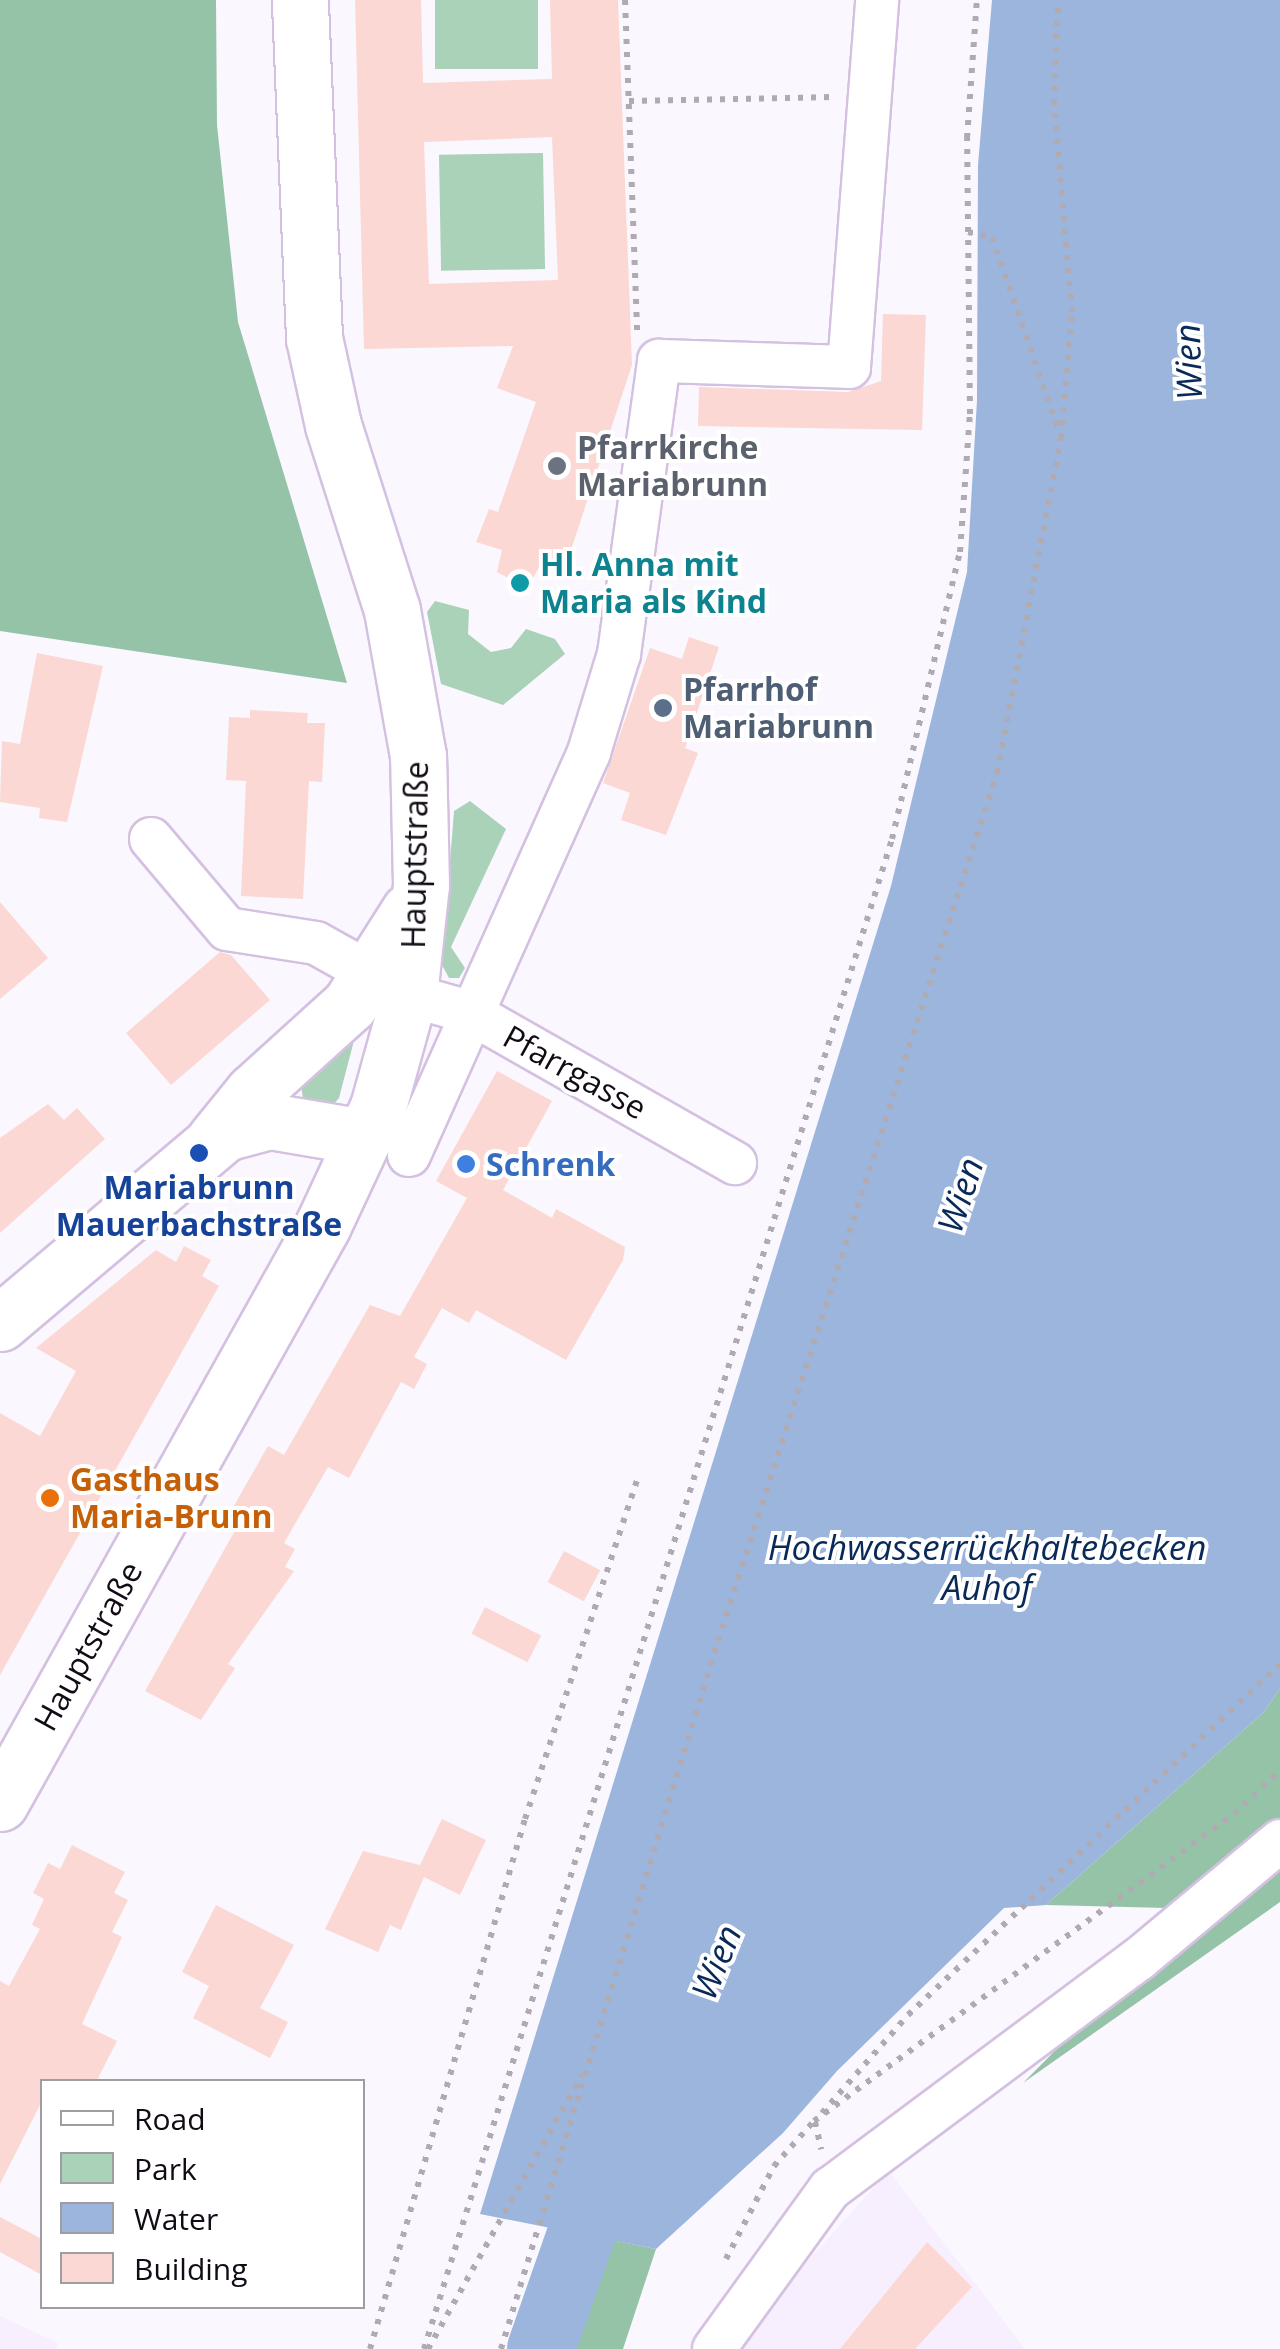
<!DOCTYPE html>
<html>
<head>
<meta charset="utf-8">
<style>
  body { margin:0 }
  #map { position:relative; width:1280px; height:2349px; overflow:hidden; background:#fbf7fe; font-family:"Open Sans",sans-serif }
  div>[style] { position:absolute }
  .built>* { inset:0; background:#f7eefe }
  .green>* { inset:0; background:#aad2b9; transform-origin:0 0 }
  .forest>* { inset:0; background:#95c3a7 }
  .water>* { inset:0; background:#9cb5dd }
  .river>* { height:68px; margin:-34px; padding:0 34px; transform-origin:34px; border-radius:34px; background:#9cb5dd }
  .building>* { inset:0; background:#fbd8d3; transform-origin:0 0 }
  .path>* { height:6px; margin-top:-3px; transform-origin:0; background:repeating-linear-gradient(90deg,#b0abb3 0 5px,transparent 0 13px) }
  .roads { filter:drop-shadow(2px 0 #d4c1e1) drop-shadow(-2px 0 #d4c1e1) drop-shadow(0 2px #d4c1e1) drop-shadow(0 -2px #d4c1e1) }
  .minor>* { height:42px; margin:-21px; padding:0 21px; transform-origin:21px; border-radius:21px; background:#fff }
  .major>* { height:55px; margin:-27.5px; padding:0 27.5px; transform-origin:27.5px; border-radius:27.5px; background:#fff }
  .dots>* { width:28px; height:28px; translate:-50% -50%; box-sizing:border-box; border:5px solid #fff; border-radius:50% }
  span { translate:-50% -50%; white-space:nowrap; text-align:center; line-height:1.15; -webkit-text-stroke:8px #fff; paint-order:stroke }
  .worship-label { font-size:32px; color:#5b616d; font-weight:700 }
  .left { translate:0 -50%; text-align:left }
  .culture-label { font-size:32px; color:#0d838f; font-weight:700 }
  .service-label { font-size:32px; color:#4e5e75; font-weight:700 }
  .street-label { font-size:32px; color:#120b16 }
  .shop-label { font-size:32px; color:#366cbe; font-weight:700 }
  .transit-label { font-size:32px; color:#164399; font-weight:700 }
  .food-label { font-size:32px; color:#c56008; font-weight:700 }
  .water-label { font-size:35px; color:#092958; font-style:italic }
  .legend { position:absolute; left:40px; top:2079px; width:325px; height:230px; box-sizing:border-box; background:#fff; border:2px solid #a09da2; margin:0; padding:12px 18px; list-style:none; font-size:30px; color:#120b16 }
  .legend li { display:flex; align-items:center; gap:20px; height:50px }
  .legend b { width:50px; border:2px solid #a09da2 }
</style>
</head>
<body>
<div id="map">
  <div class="built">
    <i style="clip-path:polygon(889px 2171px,1025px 2349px,738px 2349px,757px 2317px)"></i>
    <i style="clip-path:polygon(0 2316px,58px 2343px,56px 2349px,0 2349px)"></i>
  </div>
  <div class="green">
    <i style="left:435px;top:0;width:103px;height:69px"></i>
    <i style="left:543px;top:153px;width:116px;height:104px;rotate:89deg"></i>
    <i style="clip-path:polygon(435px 601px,469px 610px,468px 634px,491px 652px,511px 648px,526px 629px,555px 639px,565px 654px,503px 705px,441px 684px,427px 612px)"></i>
    <i style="clip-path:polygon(470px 801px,506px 829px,451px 947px,465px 968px,459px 978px,449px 978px,442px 965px,454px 811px)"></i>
    <i style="clip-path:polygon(357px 1029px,339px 1098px,332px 1106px,303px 1099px,301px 1085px)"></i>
  </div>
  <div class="forest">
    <i style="clip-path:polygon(0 0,216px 0,217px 125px,238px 322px,347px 683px,0 631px)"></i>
    <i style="clip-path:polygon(1280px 1689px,1280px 1902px,1023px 2083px,1120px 1985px,1167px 1908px,1046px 1905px,1263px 1713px)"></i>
    <i style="clip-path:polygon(602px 2238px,656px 2249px,623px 2349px,564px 2349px)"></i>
  </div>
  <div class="water">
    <i style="clip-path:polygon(992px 0,1280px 0,1280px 1689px,1263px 1713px,1046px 1905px,1004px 1908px,837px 2071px,783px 2133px,656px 2249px,480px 2214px,891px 886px,967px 572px,977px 400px,978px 165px)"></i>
  </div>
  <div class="river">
    <i style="left:541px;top:2349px;width:148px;rotate:-70.7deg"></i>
    <i style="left:590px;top:2209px;width:66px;rotate:-61.9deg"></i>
  </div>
  <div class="building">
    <i style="clip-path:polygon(evenodd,355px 0,421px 0,423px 83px,552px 79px,550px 0,618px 0,632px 365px,563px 574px,541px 563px,530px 584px,508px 578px,497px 572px,502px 550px,476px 542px,489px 509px,498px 512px,536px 402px,497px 388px,513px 346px,364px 349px,355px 0,552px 137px,558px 280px,429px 284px,424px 142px,552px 137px)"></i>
    <i style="clip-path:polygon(883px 314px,926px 315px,922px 430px,698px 426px,699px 387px,848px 392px,881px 381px)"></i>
    <i style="clip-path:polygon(689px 637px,719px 647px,685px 748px,698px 753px,666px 835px,621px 820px,630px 793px,603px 783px,650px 648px,682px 659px)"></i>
    <i style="clip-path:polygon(37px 653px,103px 666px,67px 822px,39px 818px,40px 808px,0 802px,2px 741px,20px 744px)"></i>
    <i style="clip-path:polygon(250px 710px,308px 713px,307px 723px,325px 723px,322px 782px,309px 781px,303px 899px,241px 896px,246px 781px,226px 780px,229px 717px,250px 718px)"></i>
    <i style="clip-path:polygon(0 902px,48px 958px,0 999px)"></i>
    <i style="clip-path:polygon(220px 952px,231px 955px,270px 1000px,171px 1085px,126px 1033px)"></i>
    <i style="clip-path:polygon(497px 1071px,552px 1101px,503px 1190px,552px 1218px,556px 1209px,625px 1247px,623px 1260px,566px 1360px,476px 1310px,469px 1323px,442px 1308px,414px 1357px,427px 1364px,414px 1389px,401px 1382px,349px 1478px,328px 1467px,284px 1543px,295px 1549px,285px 1567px,294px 1571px,228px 1664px,235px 1668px,201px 1720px,145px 1691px,242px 1518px,231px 1511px,268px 1446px,284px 1455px,370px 1305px,400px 1316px,467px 1198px,436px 1181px)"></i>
    <i style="clip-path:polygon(48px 1104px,64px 1120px,77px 1108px,105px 1139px,0 1233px,0 1138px)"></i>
    <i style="clip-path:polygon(184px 1246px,211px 1260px,202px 1276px,219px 1286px,0 1675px,0 1413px,40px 1436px,76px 1371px,36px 1348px,156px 1250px,176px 1262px)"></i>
    <i style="left:564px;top:1551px;width:41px;height:35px;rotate:28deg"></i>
    <i style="left:485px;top:1607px;width:63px;height:30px;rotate:27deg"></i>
    <i style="clip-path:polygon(442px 1819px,486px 1840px,460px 1895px,424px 1877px,401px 1930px,390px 1925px,378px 1952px,325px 1929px,363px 1851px,420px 1865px)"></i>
    <i style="clip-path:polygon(72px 1845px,125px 1872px,114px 1893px,128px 1900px,112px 1932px,122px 1937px,82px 2024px,117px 2041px,96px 2082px,42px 2082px,42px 2101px,0 2184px,0 1981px,9px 1986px,40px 1929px,32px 1925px,44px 1899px,33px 1893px,48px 1863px,60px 1869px)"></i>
    <i style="clip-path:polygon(216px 1905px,294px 1945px,260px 2008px,288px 2022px,270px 2058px,193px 2018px,209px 1986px,182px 1972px)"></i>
    <i style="clip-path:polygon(0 2217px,42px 2239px,42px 2275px,0 2252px)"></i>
    <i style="clip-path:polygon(927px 2242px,972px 2287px,915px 2349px,840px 2349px)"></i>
  </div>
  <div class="path">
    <i style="left:625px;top:0;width:333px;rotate:87.9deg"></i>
    <i style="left:629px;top:101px;width:204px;rotate:-1.1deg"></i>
    <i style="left:968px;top:232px;width:25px;rotate:12deg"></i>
    <i style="left:992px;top:237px;width:206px;rotate:71deg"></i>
    <i style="left:822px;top:2113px;width:130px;rotate:-48.7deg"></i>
    <i style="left:908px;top:2015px;width:511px;rotate:-43.34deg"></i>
    <i style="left:815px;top:2122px;width:28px;rotate:77deg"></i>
    <i style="left:726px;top:2259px;width:105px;rotate:-62.7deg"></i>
    <i style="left:774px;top:2166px;width:60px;rotate:-48.4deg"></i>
    <i style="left:814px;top:2121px;width:520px;rotate:-36.17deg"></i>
    <i style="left:1234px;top:1814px;width:64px;rotate:-43.7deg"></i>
    <i style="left:370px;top:2349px;width:552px;rotate:-73.7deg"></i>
    <i style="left:525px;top:1819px;width:356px;rotate:-71.7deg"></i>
    <i style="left:424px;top:2349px;width:1581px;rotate:-72.78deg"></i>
    <i style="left:892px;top:839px;width:295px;rotate:-76.7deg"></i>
    <i style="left:960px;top:552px;width:138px;rotate:-85.9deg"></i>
    <i style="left:970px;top:414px;width:276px;rotate:-90.6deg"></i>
    <i style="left:967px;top:138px;width:138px;rotate:-85.9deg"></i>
    <i style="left:428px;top:2349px;width:314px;rotate:-60.7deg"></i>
    <i style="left:501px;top:2349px;width:741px;rotate:-72.96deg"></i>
    <i style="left:718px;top:1641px;width:912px;rotate:-72.18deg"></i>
    <i style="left:997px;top:773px;width:341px;rotate:-79.2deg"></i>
    <i style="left:1061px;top:438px;width:126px;rotate:-85deg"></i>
    <i style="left:1072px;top:312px;width:209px;rotate:-94.9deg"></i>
    <i style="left:1054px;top:104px;width:104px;rotate:-87.8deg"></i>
  </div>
  <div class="roads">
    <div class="minor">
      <i style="left:151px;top:839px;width:118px;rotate:49.8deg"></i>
      <i style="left:227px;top:929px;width:90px;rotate:8.9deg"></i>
      <i style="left:316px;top:943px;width:107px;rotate:29.2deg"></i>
      <i style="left:409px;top:995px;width:62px;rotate:15.8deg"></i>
      <i style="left:469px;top:1012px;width:306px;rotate:29.6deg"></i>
      <i style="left:409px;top:1155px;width:441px;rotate:-65.9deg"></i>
      <i style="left:589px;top:752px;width:102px;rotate:-73deg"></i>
      <i style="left:619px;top:654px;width:296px;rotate:-82.2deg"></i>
      <i style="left:659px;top:361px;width:190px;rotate:1.8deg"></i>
      <i style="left:849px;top:367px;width:368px;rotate:-85.6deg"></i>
      <i style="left:714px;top:2349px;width:198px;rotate:-54.1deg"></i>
      <i style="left:830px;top:2189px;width:385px;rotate:-36.7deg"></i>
      <i style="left:1139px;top:1959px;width:184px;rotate:-39.9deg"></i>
    </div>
    <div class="major">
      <i style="left:214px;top:1140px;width:62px;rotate:-50.9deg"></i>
      <i style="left:253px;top:1092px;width:131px;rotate:-42.2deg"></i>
      <i style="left:350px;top:1004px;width:110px;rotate:-57.6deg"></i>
      <i style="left:0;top:1323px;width:294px;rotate:-40.2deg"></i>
      <i style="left:225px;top:1133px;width:46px;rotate:-15.3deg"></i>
      <i style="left:269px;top:1121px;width:97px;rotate:9.5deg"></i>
      <i style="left:0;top:1803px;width:662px;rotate:-60.8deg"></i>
      <i style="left:323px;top:1225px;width:130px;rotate:-65deg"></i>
      <i style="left:378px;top:1107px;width:116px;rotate:-74.5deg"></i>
      <i style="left:409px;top:995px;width:111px;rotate:-83.8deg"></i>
      <i style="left:421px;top:885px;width:129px;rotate:-91.3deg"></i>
      <i style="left:418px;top:756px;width:148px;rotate:-100.1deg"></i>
      <i style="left:392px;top:610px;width:194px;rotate:-107.7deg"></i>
      <i style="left:333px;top:425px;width:89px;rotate:-102.3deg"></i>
      <i style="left:314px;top:338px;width:338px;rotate:-92.4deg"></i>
    </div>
  </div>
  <div class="dots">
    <i style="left:557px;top:466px;background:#6b7280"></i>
    <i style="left:520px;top:583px;background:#0f9aa8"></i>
    <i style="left:663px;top:708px;background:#5c6f8a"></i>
    <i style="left:199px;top:1153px;background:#1a4fb4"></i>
    <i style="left:466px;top:1164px;background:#3f7fe0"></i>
    <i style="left:50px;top:1498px;background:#e8710a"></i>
  </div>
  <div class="worship-label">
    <span class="left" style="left:577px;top:466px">Pfarrkirche<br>Mariabrunn</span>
  </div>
  <div class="culture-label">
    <span class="left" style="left:540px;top:583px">Hl. Anna mit<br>Maria als Kind</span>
  </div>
  <div class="service-label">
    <span class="left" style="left:683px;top:708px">Pfarrhof<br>Mariabrunn</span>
  </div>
  <div class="street-label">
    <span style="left:415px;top:855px;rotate:-89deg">Hauptstraße</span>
    <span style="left:575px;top:1072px;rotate:29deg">Pfarrgasse</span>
    <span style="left:88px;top:1646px;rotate:-61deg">Hauptstraße</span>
  </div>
  <div class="shop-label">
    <span class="left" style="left:486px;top:1164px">Schrenk</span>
  </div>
  <div class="transit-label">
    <span style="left:199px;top:1206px">Mariabrunn<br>Mauerbachstraße</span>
  </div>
  <div class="food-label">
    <span class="left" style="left:70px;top:1498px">Gasthaus<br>Maria-Brunn</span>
  </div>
  <div class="water-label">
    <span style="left:1188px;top:362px;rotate:-92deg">Wien</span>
    <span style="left:960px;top:1195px;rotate:-72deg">Wien</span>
    <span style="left:987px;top:1567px">Hochwasserrückhaltebecken<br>Auhof</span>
    <span style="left:716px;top:1962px;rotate:-68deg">Wien</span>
  </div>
  <ul class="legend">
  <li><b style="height:12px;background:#fff"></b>Road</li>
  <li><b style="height:28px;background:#aad2b9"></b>Park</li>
  <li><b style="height:28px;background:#9cb5dd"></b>Water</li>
  <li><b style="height:28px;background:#fbd8d3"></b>Building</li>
  </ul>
</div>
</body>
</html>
